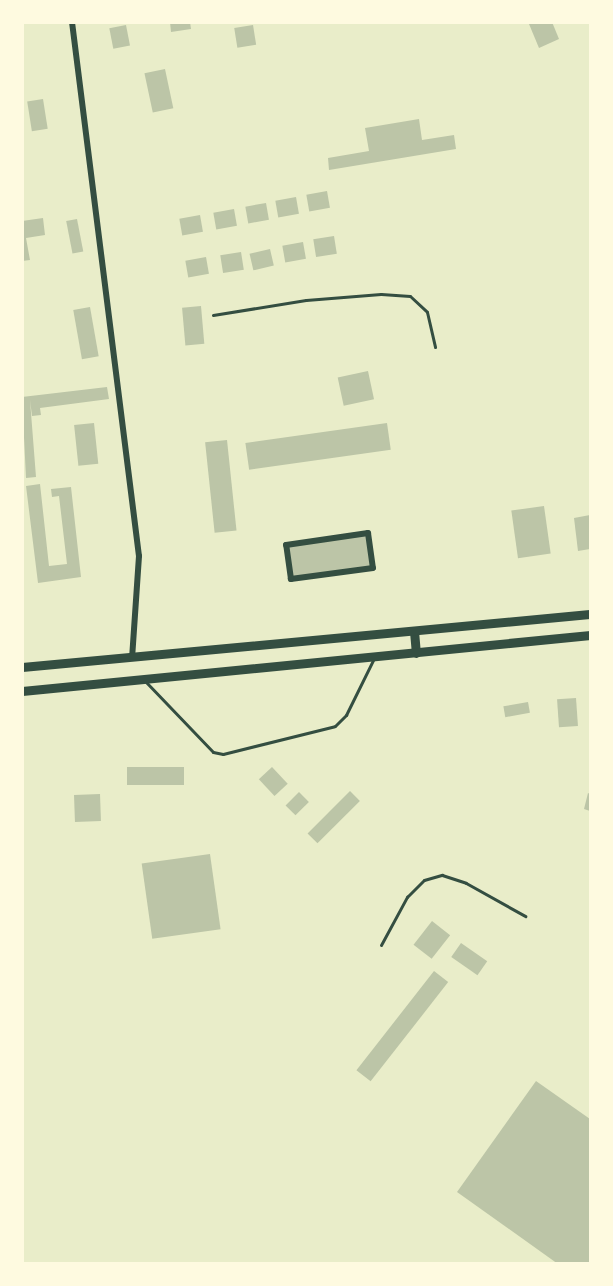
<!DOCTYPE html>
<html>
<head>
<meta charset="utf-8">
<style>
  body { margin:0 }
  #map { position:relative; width:613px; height:1286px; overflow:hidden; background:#e9edc9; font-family:Manrope,sans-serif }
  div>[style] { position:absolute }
  .building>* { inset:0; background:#bcc5a7; transform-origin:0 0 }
  .service>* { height:3px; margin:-1.5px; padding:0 1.5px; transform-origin:1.5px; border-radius:1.5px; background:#344e41 }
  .minor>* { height:6px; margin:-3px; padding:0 3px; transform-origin:3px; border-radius:3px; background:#344e41 }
  .secondary>* { height:9px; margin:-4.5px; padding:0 4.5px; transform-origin:4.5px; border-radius:4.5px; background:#344e41 }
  span { translate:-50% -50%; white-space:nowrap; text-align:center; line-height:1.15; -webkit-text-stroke:5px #fefae0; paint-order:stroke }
  .frame { position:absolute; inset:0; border:24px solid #fefae0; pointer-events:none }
</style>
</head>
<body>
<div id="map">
  <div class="building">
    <i style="clip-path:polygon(170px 22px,190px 22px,191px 29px,171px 32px)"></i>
    <i style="clip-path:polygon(552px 22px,559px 39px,539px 48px,529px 24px)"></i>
    <i style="left:126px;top:25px;width:21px;height:17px;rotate:79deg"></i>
    <i style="left:253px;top:25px;width:20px;height:19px;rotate:81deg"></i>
    <i style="left:165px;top:69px;width:40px;height:21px;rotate:78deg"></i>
    <i style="left:43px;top:99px;width:30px;height:16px;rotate:81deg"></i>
    <i style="clip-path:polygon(419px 119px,422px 140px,454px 135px,456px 149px,329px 170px,328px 158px,369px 151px,365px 128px)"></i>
    <i style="left:327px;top:191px;width:17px;height:21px;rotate:80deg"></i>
    <i style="left:296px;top:197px;width:17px;height:21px;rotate:80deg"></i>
    <i style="left:266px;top:203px;width:17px;height:21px;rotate:80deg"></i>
    <i style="left:234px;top:209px;width:17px;height:21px;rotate:80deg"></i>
    <i style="left:200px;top:215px;width:17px;height:21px;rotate:80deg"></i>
    <i style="clip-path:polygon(43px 218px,45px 235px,26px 238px,30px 260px,22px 261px,22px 221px)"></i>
    <i style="left:77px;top:219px;width:33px;height:11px;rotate:79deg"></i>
    <i style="left:334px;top:236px;width:18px;height:21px;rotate:81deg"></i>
    <i style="left:303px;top:242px;width:17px;height:21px;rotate:80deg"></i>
    <i style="left:270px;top:249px;width:17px;height:21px;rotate:77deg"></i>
    <i style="left:241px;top:252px;width:18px;height:21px;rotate:81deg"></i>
    <i style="left:206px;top:257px;width:17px;height:21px;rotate:80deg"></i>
    <i style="left:201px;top:306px;width:38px;height:19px;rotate:85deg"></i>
    <i style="left:90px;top:307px;width:50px;height:17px;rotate:80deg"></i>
    <i style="left:368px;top:371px;width:29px;height:31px;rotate:78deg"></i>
    <i style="clip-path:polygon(107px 387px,109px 399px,40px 408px,41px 415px,32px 416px,30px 400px,36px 477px,26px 478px,22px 397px)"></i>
    <i style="left:94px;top:423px;width:41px;height:20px;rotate:84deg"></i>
    <i style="left:387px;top:423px;width:27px;height:143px;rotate:82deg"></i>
    <i style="left:227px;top:440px;width:91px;height:22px;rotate:84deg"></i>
    <i style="clip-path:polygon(40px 484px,49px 566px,67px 564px,59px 496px,52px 497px,51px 489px,71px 487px,81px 577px,38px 583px,26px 486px)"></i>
    <i style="left:544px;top:506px;width:48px;height:33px;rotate:82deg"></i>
    <i style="clip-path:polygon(590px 515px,590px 549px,578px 551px,574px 518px)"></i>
    <i style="left:368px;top:533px;width:35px;height:83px;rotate:82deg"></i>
    <i style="left:576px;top:698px;width:28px;height:19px;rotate:86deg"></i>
    <i style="left:528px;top:702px;width:11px;height:25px;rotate:80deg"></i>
    <i style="left:184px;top:767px;width:18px;height:57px;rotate:90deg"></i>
    <i style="left:272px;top:767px;width:23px;height:18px;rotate:47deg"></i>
    <i style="left:350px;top:791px;width:14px;height:60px;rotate:45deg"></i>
    <i style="left:299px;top:792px;width:14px;height:19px;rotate:45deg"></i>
    <i style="clip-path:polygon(588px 793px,590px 794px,590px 811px,584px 809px)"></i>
    <i style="left:100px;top:794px;width:27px;height:26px;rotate:88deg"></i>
    <i style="left:210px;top:854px;width:76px;height:69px;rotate:82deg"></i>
    <i style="left:432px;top:921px;width:23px;height:30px;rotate:38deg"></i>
    <i style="left:461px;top:943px;width:32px;height:17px;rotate:35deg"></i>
    <i style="left:434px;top:971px;width:18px;height:126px;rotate:38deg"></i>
    <i style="clip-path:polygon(536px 1081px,590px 1119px,590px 1264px,558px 1264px,457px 1192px)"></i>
  </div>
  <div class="service">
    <i style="left:213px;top:315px;width:94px;rotate:-9.2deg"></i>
    <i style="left:306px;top:300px;width:75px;rotate:-4.6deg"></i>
    <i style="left:381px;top:294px;width:29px;rotate:4deg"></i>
    <i style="left:410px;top:296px;width:23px;rotate:43deg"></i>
    <i style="left:427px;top:312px;width:36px;rotate:77deg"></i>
    <i style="left:145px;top:681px;width:98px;rotate:46.2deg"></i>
    <i style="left:213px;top:752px;width:10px;rotate:11deg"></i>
    <i style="left:223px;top:754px;width:115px;rotate:-14deg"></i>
    <i style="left:335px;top:726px;width:16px;rotate:-45deg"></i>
    <i style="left:346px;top:715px;width:64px;rotate:-63.8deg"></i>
    <i style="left:381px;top:945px;width:55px;rotate:-61.6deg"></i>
    <i style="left:407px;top:897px;width:24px;rotate:-45deg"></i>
    <i style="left:424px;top:880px;width:19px;rotate:-16deg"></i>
    <i style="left:442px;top:875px;width:25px;rotate:18deg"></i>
    <i style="left:466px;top:883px;width:68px;rotate:29.2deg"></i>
  </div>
  <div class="minor">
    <i style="left:72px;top:22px;width:538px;rotate:82.85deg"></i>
    <i style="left:139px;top:556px;width:102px;rotate:93.9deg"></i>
    <i style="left:368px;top:533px;width:35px;rotate:82deg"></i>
    <i style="left:373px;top:568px;width:83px;rotate:172.4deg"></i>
    <i style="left:291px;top:579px;width:34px;rotate:-98deg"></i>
    <i style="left:286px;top:545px;width:83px;rotate:-8.3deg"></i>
  </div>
  <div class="secondary">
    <i style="left:414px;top:631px;width:22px;rotate:85deg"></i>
    <i style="left:22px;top:667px;width:570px;rotate:-5.33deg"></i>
    <i style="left:22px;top:691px;width:571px;rotate:-5.63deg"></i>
  </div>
  <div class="frame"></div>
</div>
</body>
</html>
